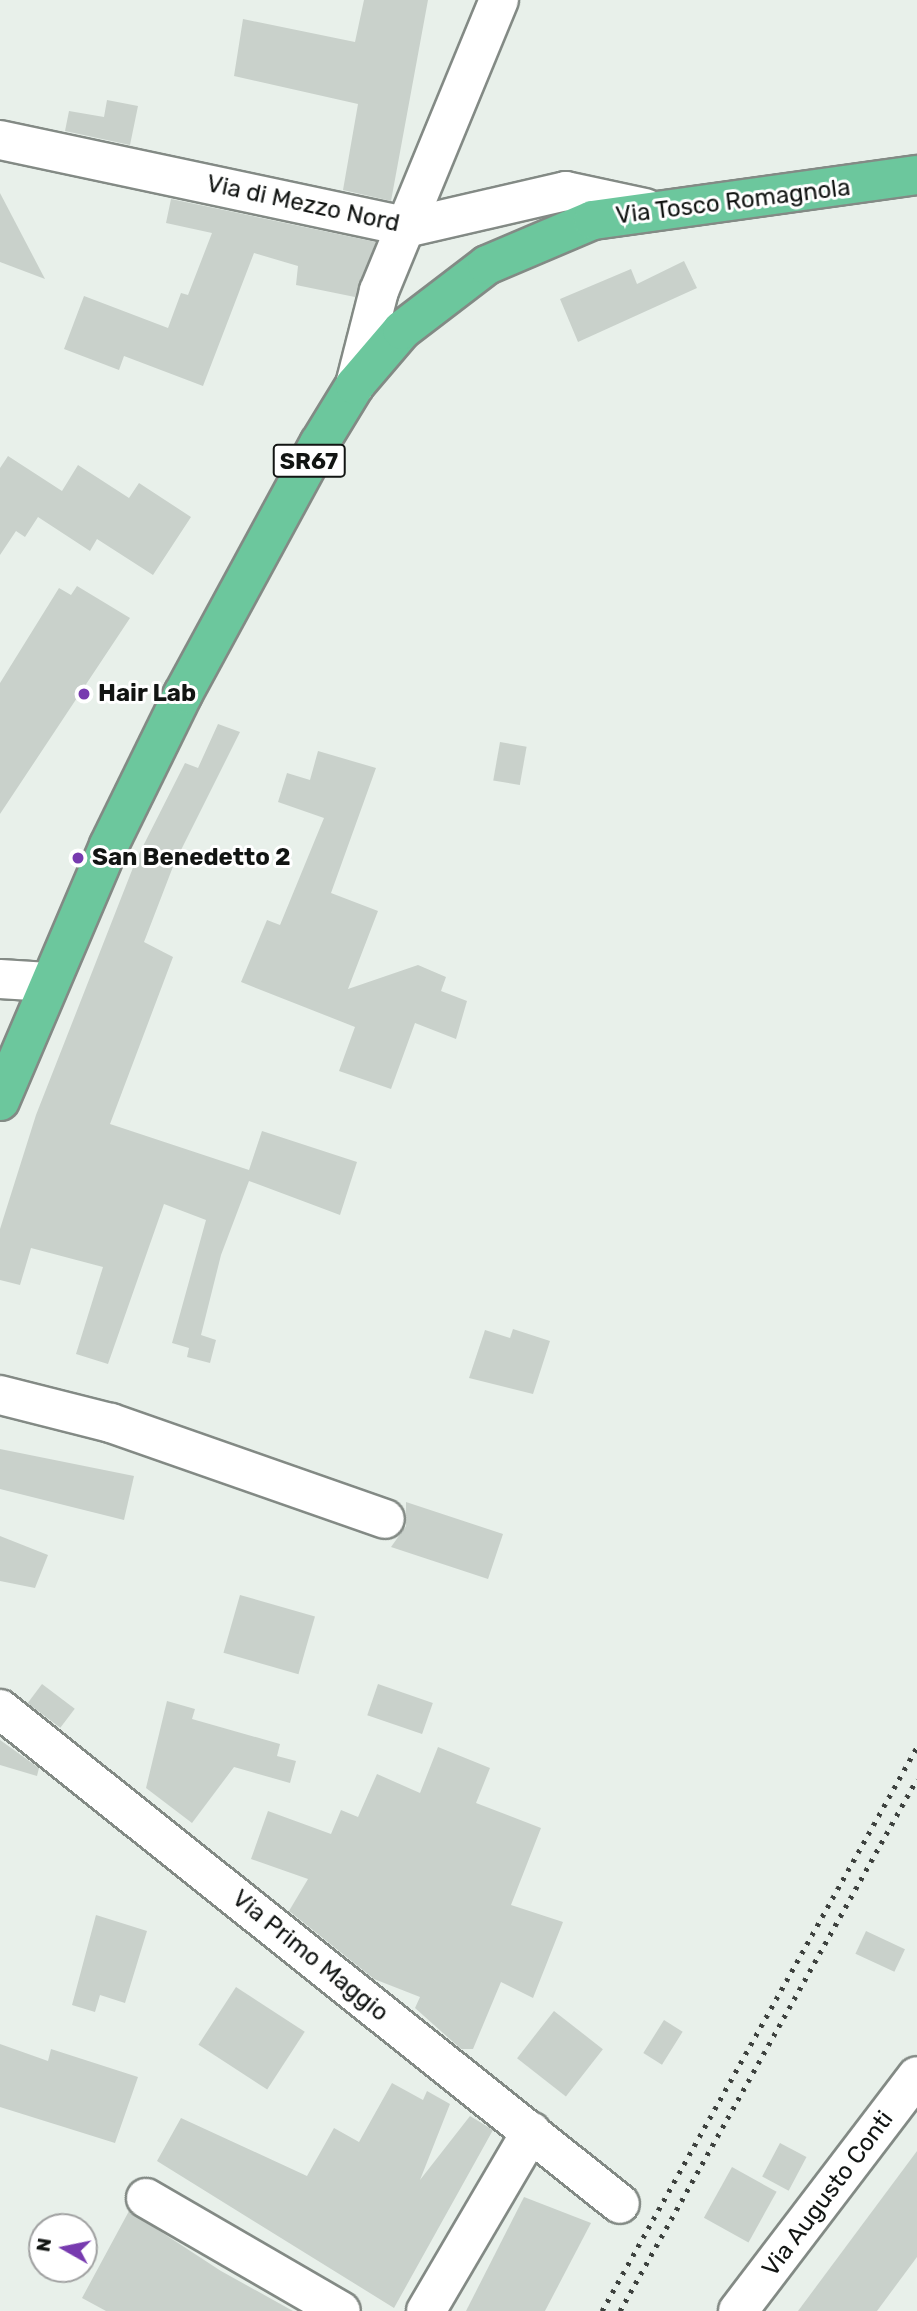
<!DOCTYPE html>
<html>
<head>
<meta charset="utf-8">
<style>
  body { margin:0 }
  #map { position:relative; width:917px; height:2311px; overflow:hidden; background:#e8f0ea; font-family:Rubik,sans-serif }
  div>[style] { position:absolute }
  .building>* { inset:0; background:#c9d1cb; transform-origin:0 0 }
  .roads { filter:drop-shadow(2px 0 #838a85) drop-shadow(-2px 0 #838a85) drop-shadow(0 2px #838a85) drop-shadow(0 -2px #838a85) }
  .minor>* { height:38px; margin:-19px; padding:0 19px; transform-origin:19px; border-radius:19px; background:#fff }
  .major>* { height:38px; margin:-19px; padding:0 19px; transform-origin:19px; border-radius:19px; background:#6cc79d }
  .rail>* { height:5px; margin-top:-2.5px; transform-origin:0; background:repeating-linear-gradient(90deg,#3d413e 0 3.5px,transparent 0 10.5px) }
  .dots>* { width:19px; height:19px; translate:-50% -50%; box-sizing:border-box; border:4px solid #fff; border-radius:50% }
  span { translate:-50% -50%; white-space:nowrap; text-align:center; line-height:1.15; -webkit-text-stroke:6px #fff; paint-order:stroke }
  .shield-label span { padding:2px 5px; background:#fff; border:2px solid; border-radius:5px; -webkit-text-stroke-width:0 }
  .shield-label { font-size:23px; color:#121513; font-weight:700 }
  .street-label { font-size:24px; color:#121513 }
  .poi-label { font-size:24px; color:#121513; font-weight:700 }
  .left { translate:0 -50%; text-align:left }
  .north { position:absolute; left:28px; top:2213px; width:70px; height:70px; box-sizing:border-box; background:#fff; border:2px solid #a0a1a1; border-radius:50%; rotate:279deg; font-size:19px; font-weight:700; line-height:28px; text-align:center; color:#121513 }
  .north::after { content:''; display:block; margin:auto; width:24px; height:32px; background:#773aaf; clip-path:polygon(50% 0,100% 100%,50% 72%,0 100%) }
</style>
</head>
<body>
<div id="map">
  <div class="building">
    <i style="clip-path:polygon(364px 0,428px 0,391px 201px,343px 190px,358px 104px,234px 76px,243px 19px,355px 42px)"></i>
    <i style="clip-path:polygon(107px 100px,138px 106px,130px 145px,65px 131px,69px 111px,104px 117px)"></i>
    <i style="clip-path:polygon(0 193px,45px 279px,0 262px)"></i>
    <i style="clip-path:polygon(171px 199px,376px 242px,355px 297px,296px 285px,298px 266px,254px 253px,203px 386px,124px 356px,119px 370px,64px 349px,84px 296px,168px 328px,181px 293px,188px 295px,212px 233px,166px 223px)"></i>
    <i style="clip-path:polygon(684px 261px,697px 288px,578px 342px,560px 299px,631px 269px,637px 284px)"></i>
    <i style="clip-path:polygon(8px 456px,62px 491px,78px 465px,129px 498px,139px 483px,191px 517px,153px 575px,97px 539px,90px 551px,38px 517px,25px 537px,16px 531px,0 555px,0 468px)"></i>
    <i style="clip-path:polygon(77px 586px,130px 618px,0 814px,0 683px,59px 588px,71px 595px)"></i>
    <i style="clip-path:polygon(218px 724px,240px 732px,174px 864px,144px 942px,173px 957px,110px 1124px,249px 1170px,262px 1131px,357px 1162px,340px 1215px,249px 1181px,221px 1255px,201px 1335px,216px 1340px,210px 1363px,187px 1357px,189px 1348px,172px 1343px,206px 1220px,164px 1204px,108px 1364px,76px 1354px,103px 1267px,31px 1248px,20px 1285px,0 1280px,0 1229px,36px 1115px,136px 860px,185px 763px,198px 768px)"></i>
    <i style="left:500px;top:742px;width:27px;height:39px;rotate:10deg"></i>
    <i style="clip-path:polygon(318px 751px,376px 768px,331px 893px,378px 911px,348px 989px,418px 965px,446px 977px,441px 991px,467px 1001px,456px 1039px,415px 1023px,391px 1089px,339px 1071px,355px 1027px,241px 982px,267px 920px,280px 925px,324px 818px,278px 802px,287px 773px,310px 780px)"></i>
    <i style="clip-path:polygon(513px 1329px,550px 1341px,533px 1394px,469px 1378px,485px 1330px,510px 1338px)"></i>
    <i style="clip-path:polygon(0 1449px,134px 1476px,124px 1520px,0 1489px)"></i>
    <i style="clip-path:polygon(406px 1502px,503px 1534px,488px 1579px,391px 1547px,406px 1526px)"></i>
    <i style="clip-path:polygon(0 1536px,48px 1555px,35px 1588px,0 1581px)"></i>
    <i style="left:240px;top:1595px;width:78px;height:60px;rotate:16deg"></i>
    <i style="left:42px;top:1684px;width:41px;height:24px;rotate:37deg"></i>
    <i style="left:378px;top:1684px;width:58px;height:33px;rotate:19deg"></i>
    <i style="clip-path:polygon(167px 1701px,195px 1709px,192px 1719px,280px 1744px,277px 1756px,296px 1761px,290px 1783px,234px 1767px,192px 1823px,146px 1788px)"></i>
    <i style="clip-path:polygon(0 1740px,39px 1768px,37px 1776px,0 1765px)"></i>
    <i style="clip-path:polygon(438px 1747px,490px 1768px,476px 1803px,541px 1828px,511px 1905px,563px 1922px,533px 1998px,501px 1982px,473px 2049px,461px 2049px,415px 2008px,420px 1997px,374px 1979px,289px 1911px,308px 1879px,251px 1859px,268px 1811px,331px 1834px,341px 1810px,358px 1817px,377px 1774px,420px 1793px)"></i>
    <i style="clip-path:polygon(96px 1915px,147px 1931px,125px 2003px,100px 1995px,95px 2012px,72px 2005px)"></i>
    <i style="left:866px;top:1931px;width:43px;height:25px;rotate:25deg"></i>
    <i style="left:236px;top:1987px;width:82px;height:69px;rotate:33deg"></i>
    <i style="left:554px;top:2011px;width:62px;height:60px;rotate:38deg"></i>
    <i style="left:664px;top:2020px;width:22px;height:39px;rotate:32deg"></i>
    <i style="clip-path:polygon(0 2044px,48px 2061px,51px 2049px,138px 2077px,115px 2143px,0 2107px)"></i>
    <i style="clip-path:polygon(392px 2083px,423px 2100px,427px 2091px,450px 2104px,420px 2180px,470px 2116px,493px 2130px,394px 2308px,157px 2161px,181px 2118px,307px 2176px,334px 2128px,359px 2142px)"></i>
    <i style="left:780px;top:2143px;width:30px;height:38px;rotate:28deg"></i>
    <i style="clip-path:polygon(917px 2151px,917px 2257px,877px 2311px,798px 2311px)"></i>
    <i style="left:732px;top:2167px;width:51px;height:58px;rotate:29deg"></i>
    <i style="clip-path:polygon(524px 2197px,591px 2223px,545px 2311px,466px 2311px)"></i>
    <i style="clip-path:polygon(129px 2211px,221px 2271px,293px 2311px,106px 2311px,82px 2298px)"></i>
  </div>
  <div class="roads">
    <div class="minor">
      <i style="left:0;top:140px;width:419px;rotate:12deg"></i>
      <i style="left:410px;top:227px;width:160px;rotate:-13deg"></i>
      <i style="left:566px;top:191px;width:81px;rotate:12.1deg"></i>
      <i style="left:355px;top:385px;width:97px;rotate:-75.7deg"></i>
      <i style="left:379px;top:291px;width:315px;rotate:-67.6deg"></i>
      <i style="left:0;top:979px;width:48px;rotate:3.6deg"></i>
      <i style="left:0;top:1395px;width:114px;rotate:14.2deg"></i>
      <i style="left:111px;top:1423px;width:290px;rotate:19.3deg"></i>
      <i style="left:0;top:1709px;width:793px;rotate:38.6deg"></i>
      <i style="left:146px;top:2198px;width:225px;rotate:30.1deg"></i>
      <i style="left:426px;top:2311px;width:208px;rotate:-59.6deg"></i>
      <i style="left:738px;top:2311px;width:295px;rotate:-52.7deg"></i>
    </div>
    <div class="major">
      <i style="left:0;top:1101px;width:278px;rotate:-66.9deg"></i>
      <i style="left:109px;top:845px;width:168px;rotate:-63.9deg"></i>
      <i style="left:183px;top:694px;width:285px;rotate:-61.5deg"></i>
      <i style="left:319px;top:444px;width:69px;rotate:-58.6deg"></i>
      <i style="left:355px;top:385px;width:72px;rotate:-49.5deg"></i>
      <i style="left:402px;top:330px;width:107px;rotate:-37.4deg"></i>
      <i style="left:487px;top:265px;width:115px;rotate:-23deg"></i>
      <i style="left:593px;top:220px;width:327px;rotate:-7.9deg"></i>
    </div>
  </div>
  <div class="rail">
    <i style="left:602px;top:2311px;width:646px;rotate:-60.82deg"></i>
    <i style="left:620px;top:2311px;width:609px;rotate:-60.83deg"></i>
  </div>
  <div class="dots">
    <i style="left:84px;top:694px;background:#773aaf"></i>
    <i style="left:78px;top:858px;background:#773aaf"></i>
  </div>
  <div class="shield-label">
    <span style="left:309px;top:461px">SR67</span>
  </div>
  <div class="street-label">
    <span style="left:733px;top:202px;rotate:-7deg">Via Tosco Romagnola</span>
    <span style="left:303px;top:204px;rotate:12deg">Via di Mezzo Nord</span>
    <span style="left:310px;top:1956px;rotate:39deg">Via Primo Maggio</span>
    <span style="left:828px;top:2194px;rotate:-53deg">Via Augusto Conti</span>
  </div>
  <div class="poi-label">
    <span class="left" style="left:98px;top:694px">Hair Lab</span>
    <span class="left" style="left:92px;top:858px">San Benedetto 2</span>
  </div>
  <div class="north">N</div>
</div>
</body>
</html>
